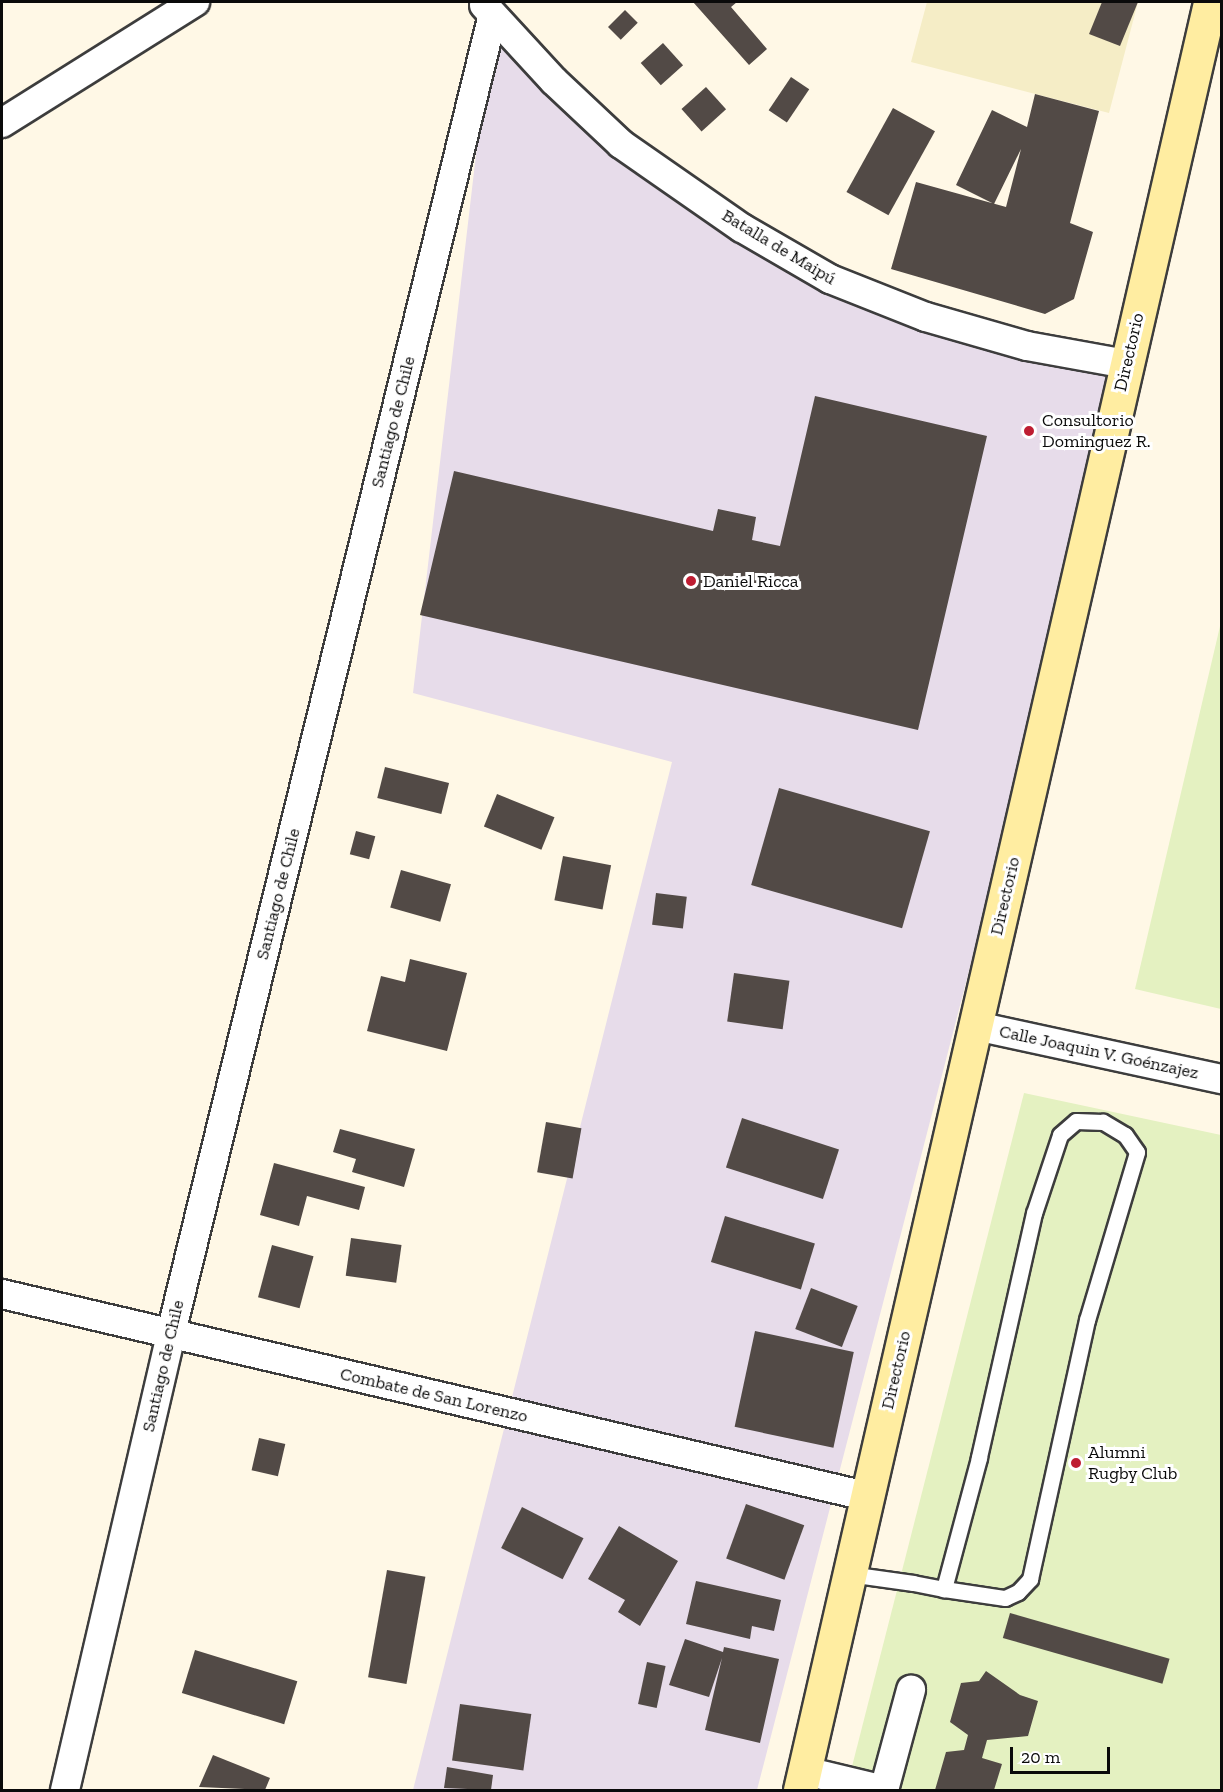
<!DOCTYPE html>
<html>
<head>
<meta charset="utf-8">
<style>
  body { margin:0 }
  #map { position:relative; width:1223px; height:1792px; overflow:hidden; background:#fff8e6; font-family:"Zilla Slab",serif }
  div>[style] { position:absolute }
  .industrial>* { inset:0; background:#e7dcea }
  .farmland>* { inset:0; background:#f5edc6 }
  .pitch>* { inset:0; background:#e4f1c1 }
  .building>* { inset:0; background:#524a46; transform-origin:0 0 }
  .roads { filter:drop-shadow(2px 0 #3d3d3d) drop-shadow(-2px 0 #3d3d3d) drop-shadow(0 2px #3d3d3d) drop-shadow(0 -2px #3d3d3d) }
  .service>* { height:15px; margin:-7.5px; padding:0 7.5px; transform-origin:7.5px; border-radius:7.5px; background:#fff }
  .minor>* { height:28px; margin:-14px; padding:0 14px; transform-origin:14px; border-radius:14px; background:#fff }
  .secondary>* { height:33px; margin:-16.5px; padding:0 16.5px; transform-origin:16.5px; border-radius:16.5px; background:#ffeda1 }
  .dots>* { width:16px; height:16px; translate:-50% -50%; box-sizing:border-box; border:3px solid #fff; border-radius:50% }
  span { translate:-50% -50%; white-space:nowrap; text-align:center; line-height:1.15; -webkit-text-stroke:6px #fff; paint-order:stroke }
  .street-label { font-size:18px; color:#0a0a0a }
  .poi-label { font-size:18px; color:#0a0a0a }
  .left { translate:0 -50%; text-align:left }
  .frame { position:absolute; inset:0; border:3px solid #0a0a0a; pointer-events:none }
  .scale { position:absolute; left:1010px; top:1747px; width:100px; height:27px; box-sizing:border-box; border:3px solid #0a0a0a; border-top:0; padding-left:8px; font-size:18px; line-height:21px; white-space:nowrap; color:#0a0a0a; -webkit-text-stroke:4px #fff; paint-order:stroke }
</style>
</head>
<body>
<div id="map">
  <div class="industrial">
    <i style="clip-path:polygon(492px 18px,554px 81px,830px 279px,1126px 364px,757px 1790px,413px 1790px,672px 762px,413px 693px)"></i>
  </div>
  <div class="farmland">
    <i style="clip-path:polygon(927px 2px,1138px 2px,1109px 113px,911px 62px)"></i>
  </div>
  <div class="pitch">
    <i style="clip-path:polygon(1221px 622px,1221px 1009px,1135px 989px)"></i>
    <i style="clip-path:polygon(1024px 1093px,1221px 1135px,1221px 1790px,846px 1790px)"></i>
  </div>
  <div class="building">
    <i style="clip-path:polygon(693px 2px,737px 2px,731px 7px,767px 49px,749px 65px)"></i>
    <i style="clip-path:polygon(1102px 2px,1138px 2px,1120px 46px,1089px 34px)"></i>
    <i style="left:625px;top:10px;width:18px;height:24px;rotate:45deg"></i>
    <i style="left:663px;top:43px;width:30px;height:30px;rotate:48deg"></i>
    <i style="left:791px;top:77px;width:22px;height:40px;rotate:34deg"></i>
    <i style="left:706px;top:87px;width:30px;height:33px;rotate:48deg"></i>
    <i style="clip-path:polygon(1035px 94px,1099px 111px,1070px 223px,1093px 232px,1074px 299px,1045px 314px,891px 269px,916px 182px,1006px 207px,1021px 149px,994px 204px,956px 185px,992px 110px,1027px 127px)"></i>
    <i style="left:893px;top:108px;width:48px;height:96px;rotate:29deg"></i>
    <i style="clip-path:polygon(815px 396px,987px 436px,918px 730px,420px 615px,454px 471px,713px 531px,718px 509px,756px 517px,752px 540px,780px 546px)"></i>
    <i style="left:385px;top:767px;width:66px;height:32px;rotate:14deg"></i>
    <i style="left:779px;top:788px;width:157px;height:101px;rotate:16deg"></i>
    <i style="left:497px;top:794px;width:62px;height:35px;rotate:22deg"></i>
    <i style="left:356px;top:831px;width:20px;height:24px;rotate:15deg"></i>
    <i style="left:563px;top:856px;width:49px;height:45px;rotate:11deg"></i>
    <i style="left:401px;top:870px;width:52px;height:39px;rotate:16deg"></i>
    <i style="left:656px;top:893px;width:31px;height:32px;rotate:7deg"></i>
    <i style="clip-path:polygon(410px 959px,467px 973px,447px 1051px,367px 1031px,381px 976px,405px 982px)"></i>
    <i style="left:734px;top:973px;width:56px;height:49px;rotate:8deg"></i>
    <i style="left:742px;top:1118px;width:102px;height:52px;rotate:18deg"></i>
    <i style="left:546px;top:1122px;width:36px;height:51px;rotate:10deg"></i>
    <i style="clip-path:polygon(340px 1129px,415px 1149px,404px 1187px,352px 1172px,356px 1159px,333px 1152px)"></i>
    <i style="clip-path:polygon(274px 1163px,365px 1187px,359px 1210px,307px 1196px,299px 1226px,260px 1215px)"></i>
    <i style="left:725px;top:1216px;width:94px;height:48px;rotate:17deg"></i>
    <i style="left:351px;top:1238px;width:51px;height:38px;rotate:8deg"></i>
    <i style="left:272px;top:1245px;width:43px;height:54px;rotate:15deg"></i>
    <i style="left:811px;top:1288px;width:50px;height:44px;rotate:21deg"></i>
    <i style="left:755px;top:1331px;width:101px;height:98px;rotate:12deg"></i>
    <i style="left:259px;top:1438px;width:27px;height:33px;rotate:13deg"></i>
    <i style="left:746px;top:1504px;width:62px;height:58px;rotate:20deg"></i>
    <i style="left:522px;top:1507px;width:69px;height:46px;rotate:27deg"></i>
    <i style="clip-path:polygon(619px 1526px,678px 1561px,640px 1626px,618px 1612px,625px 1600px,588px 1579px)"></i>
    <i style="left:387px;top:1570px;width:39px;height:109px;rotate:10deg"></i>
    <i style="clip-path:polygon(696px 1581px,781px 1600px,774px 1631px,752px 1626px,750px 1639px,686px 1624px)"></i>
    <i style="left:1010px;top:1613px;width:166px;height:26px;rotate:16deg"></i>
    <i style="clip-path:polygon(685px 1639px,723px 1652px,724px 1647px,779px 1659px,760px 1743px,705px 1730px,722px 1658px,709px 1697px,669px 1685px)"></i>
    <i style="left:195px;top:1650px;width:107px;height:45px;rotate:17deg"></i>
    <i style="left:647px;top:1662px;width:19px;height:43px;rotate:12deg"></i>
    <i style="clip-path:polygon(986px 1671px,1020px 1695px,1038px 1701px,1028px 1736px,987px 1740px,982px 1758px,1002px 1764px,994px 1790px,935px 1790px,946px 1752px,964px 1750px,968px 1735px,950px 1722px,961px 1683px,979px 1681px)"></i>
    <i style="left:460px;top:1704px;width:72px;height:57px;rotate:8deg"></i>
    <i style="clip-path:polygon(213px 1755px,270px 1778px,265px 1790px,199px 1787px)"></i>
    <i style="clip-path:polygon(447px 1767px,493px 1775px,491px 1790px,444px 1788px)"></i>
  </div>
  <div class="roads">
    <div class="service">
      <i style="left:849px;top:1574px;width:65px;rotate:8deg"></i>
      <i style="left:913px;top:1583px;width:32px;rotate:11deg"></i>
      <i style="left:944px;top:1589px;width:62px;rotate:8.4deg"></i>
      <i style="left:1005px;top:1598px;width:14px;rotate:-25deg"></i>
      <i style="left:1018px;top:1592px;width:18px;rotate:-47deg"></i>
      <i style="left:1030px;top:1579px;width:265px;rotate:-77.6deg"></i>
      <i style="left:1087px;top:1320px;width:175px;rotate:-73.4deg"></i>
      <i style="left:1137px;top:1152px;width:21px;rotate:-125deg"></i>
      <i style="left:1125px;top:1135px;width:26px;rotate:-149deg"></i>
      <i style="left:1103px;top:1122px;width:27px;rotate:-178deg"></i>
      <i style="left:1076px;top:1121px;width:21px;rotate:139deg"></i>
      <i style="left:1060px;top:1135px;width:82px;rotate:108.4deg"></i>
      <i style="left:1034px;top:1213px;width:251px;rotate:102.7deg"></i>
      <i style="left:979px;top:1458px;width:136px;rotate:105deg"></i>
    </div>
    <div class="minor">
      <i style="left:484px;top:5px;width:103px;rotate:47.4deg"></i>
      <i style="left:554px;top:81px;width:92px;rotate:43.2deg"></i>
      <i style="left:621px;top:144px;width:147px;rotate:34.8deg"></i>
      <i style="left:742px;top:228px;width:102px;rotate:30.1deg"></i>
      <i style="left:830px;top:279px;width:103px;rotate:21.6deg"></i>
      <i style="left:926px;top:317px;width:105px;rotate:16deg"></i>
      <i style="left:1027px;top:346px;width:101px;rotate:10.3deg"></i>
      <i style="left:2px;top:123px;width:228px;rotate:-32.1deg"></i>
      <i style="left:976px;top:1026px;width:252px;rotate:12.2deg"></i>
      <i style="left:2px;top:1294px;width:887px;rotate:13.16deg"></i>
      <i style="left:805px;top:1771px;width:82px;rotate:13.4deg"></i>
      <i style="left:65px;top:1790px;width:469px;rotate:-76.9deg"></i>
      <i style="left:171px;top:1333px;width:1354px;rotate:-76.28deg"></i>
      <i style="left:884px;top:1790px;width:104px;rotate:-74.9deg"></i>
    </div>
    <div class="secondary">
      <i style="left:800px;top:1790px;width:1834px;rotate:-77.08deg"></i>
    </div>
  </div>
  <div class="dots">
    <i style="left:1029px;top:431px;background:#be1d32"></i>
    <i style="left:691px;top:581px;background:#be1d32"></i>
    <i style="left:1076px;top:1463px;background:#be1d32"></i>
  </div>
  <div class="street-label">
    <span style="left:779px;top:247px;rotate:31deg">Batalla de Maipú</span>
    <span style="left:1129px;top:352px;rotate:-77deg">Directorio</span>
    <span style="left:393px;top:422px;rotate:-76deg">Santiago de Chile</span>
    <span style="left:278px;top:894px;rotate:-76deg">Santiago de Chile</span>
    <span style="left:1005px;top:896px;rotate:-77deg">Directorio</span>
    <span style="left:1099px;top:1052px;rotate:12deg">Calle Joaquin V. Goénzajez</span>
    <span style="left:163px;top:1366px;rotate:-77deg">Santiago de Chile</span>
    <span style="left:896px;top:1370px;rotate:-77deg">Directorio</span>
    <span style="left:434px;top:1395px;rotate:13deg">Combate de San Lorenzo</span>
  </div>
  <div class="poi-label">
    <span class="left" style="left:1042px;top:431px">Consultorio<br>Dominguez R.</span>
    <span class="left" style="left:703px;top:581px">Daniel Ricca</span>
    <span class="left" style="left:1088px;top:1463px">Alumni<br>Rugby Club</span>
  </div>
  <div class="frame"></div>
  <div class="scale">20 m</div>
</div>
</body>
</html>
